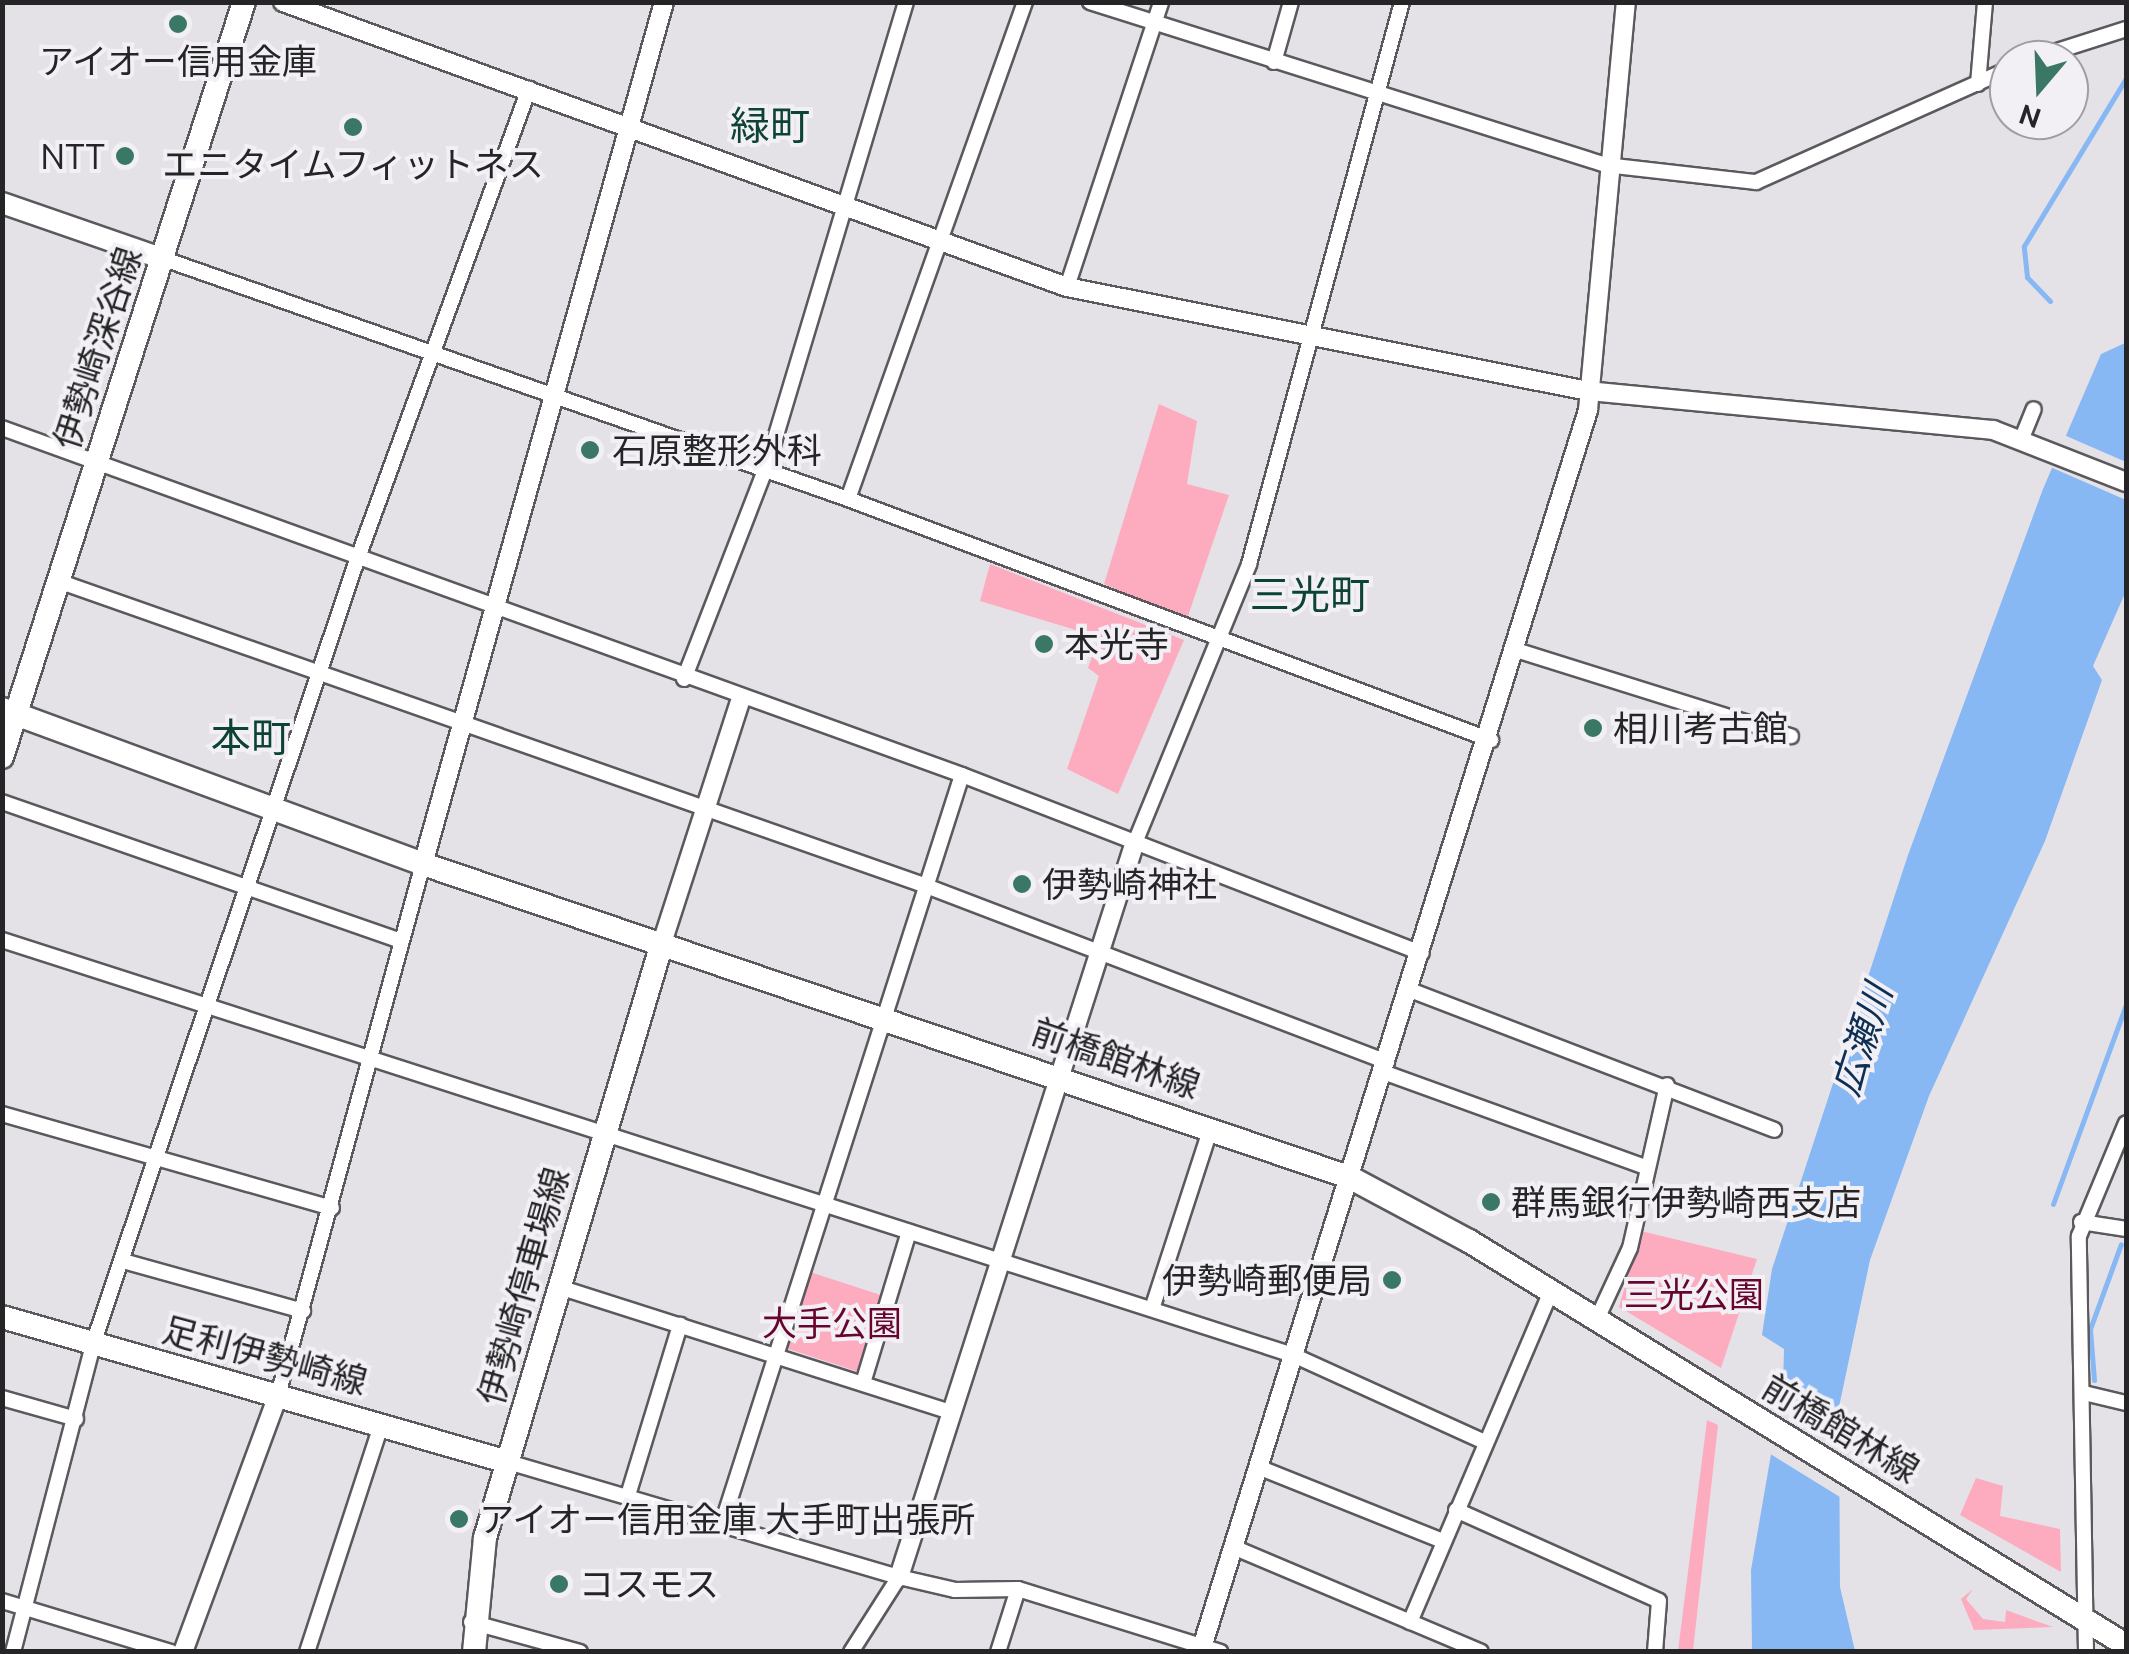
<!DOCTYPE html>
<html>
<head>
<meta charset="utf-8">
<style>
  body { margin:0 }
  #map { position:relative; width:2129px; height:1654px; overflow:hidden; background:#e5e2e7; font-family:Ubuntu,"Noto Sans JP",sans-serif }
  div>[style] { position:absolute }
  .green>* { inset:0; background:#fdacc0; transform-origin:0 0 }
  .water>* { inset:0; background:#87b8f3 }
  .pier>* { inset:0; background:#e5e2e7 }
  .stream>* { height:5px; margin:-2.5px; padding:0 2.5px; transform-origin:2.5px; border-radius:2.5px; background:#87b8f3 }
  .roads { filter:drop-shadow(2px 0 #5b595d) drop-shadow(-2px 0 #5b595d) drop-shadow(0 2px #5b595d) drop-shadow(0 -2px #5b595d) }
  .minor>* { height:14px; margin:-7px; padding:0 7px; transform-origin:7px; border-radius:7px; background:#fff }
  .tertiary>* { height:18px; margin:-9px; padding:0 9px; transform-origin:9px; border-radius:9px; background:#fff }
  .secondary>* { height:20px; margin:-10px; padding:0 10px; transform-origin:10px; border-radius:10px; background:#fff }
  .primary>* { height:22px; margin:-11px; padding:0 11px; transform-origin:11px; border-radius:11px; background:#fff }
  .dots>* { width:28px; height:28px; translate:-50% -50%; box-sizing:border-box; border:5px solid #f2f0f5; border-radius:50% }
  span { translate:-50% -50%; white-space:nowrap; text-align:center; line-height:1.15; -webkit-text-stroke:8px #f2f0f5; paint-order:stroke }
  .poi-label { font-size:35px; color:#252426 }
  .right { translate:-100% -50%; text-align:right }
  .left { translate:0 -50%; text-align:left }
  .street-label { font-size:35px; color:#252426 }
  .park-label { font-size:35px; color:#67052f }
  .water-label { font-size:38px; color:#0d2f54; font-style:italic }
  .quarter-label { font-size:40px; color:#0d4334 }
  .frame { position:absolute; inset:0; border:5px solid #252426; pointer-events:none }
  .north { position:absolute; left:1989px; top:40px; width:100px; height:100px; box-sizing:border-box; background:#f2f0f5; border:2px solid #a09ea2; border-radius:50%; rotate:199deg; font-size:28px; font-weight:700; line-height:40px; text-align:center; color:#252426 }
  .north::after { content:''; display:block; margin:auto; width:35px; height:45px; background:#3a7865; clip-path:polygon(50% 0,100% 100%,50% 72%,0 100%) }
</style>
</head>
<body>
<div id="map">
  <div class="green">
    <i style="clip-path:polygon(1159px 404px,1197px 421px,1187px 484px,1229px 495px,1187px 619px,1104px 584px)"></i>
    <i style="clip-path:polygon(990px 564px,1184px 640px,1118px 794px,1067px 769px,1099px 676px,1088px 668px,1099px 637px,980px 601px)"></i>
    <i style="clip-path:polygon(1641px 1231px,1757px 1259px,1721px 1368px,1619px 1307px)"></i>
    <i style="left:807px;top:1271px;width:80px;height:80px;rotate:18deg"></i>
    <i style="clip-path:polygon(1707px 1420px,1718px 1425px,1693px 1651px,1678px 1651px)"></i>
    <i style="clip-path:polygon(1976px 1478px,2003px 1486px,2000px 1516px,2060px 1529px,2061px 1572px,1960px 1515px)"></i>
    <i style="clip-path:polygon(1973px 1589px,1966px 1599px,1983px 1619px,2005px 1622px,2006px 1610px,2053px 1627px,1974px 1630px,1961px 1599px)"></i>
  </div>
  <div class="water">
    <i style="clip-path:polygon(2125px 343px,2126px 591px,2093px 666px,2102px 680px,2045px 841px,1929px 1096px,1870px 1260px,1839px 1407px,1840px 1587px,1855px 1651px,1752px 1651px,1751px 1570px,1783px 1385px,1784px 1349px,1762px 1335px,1772px 1269px,1908px 855px,2043px 489px,2101px 354px)"></i>
  </div>
  <div class="pier">
    <i style="clip-path:polygon(2064px 435px,2126px 462px,2126px 500px,2048px 466px)"></i>
    <i style="clip-path:polygon(1774px 1401px,1845px 1444px,1848px 1502px,1764px 1450px)"></i>
  </div>
  <div class="stream">
    <i style="left:2050px;top:301px;width:33px;rotate:-134deg"></i>
    <i style="left:2027px;top:277px;width:31px;rotate:-96deg"></i>
    <i style="left:2024px;top:246px;width:197px;rotate:-58.7deg"></i>
    <i style="left:2053px;top:1204px;width:212px;rotate:-69.9deg"></i>
    <i style="left:2094px;top:1380px;width:51px;rotate:-94.5deg"></i>
    <i style="left:2090px;top:1329px;width:90px;rotate:-70deg"></i>
  </div>
  <div class="roads">
    <div class="minor">
      <i style="left:1090px;top:2px;width:541px;rotate:17.53deg"></i>
      <i style="left:1606px;top:165px;width:151px;rotate:6.5deg"></i>
      <i style="left:1756px;top:182px;width:277px;rotate:-24.1deg"></i>
      <i style="left:2029px;top:60px;width:102px;rotate:-17.7deg"></i>
      <i style="left:1274px;top:62px;width:62px;rotate:-74.2deg"></i>
      <i style="left:1978px;top:84px;width:82px;rotate:-85.1deg"></i>
      <i style="left:164px;top:259px;width:725px;rotate:19.33deg"></i>
      <i style="left:848px;top:499px;width:687px;rotate:20.55deg"></i>
      <i style="left:1067px;top:287px;width:300px;rotate:-71.7deg"></i>
      <i style="left:2px;top:428px;width:1021px;rotate:19.87deg"></i>
      <i style="left:962px;top:775px;width:493px;rotate:21.2deg"></i>
      <i style="left:2022px;top:438px;width:31px;rotate:-68deg"></i>
      <i style="left:848px;top:499px;width:528px;rotate:-70.4deg"></i>
      <i style="left:58px;top:581px;width:915px;rotate:19.35deg"></i>
      <i style="left:921px;top:884px;width:499px;rotate:20.9deg"></i>
      <i style="left:1519px;top:651px;width:285px;rotate:17.4deg"></i>
      <i style="left:684px;top:679px;width:233px;rotate:-68.8deg"></i>
      <i style="left:768px;top:462px;width:480px;rotate:-73.3deg"></i>
      <i style="left:2px;top:802px;width:423px;rotate:19.2deg"></i>
      <i style="left:1134px;top:845px;width:304px;rotate:-67.7deg"></i>
      <i style="left:1249px;top:564px;width:582px;rotate:-74.77deg"></i>
      <i style="left:2px;top:940px;width:1356px;rotate:17.82deg"></i>
      <i style="left:1293px;top:1355px;width:209px;rotate:24.4deg"></i>
      <i style="left:1410px;top:990px;width:390px;rotate:21deg"></i>
      <i style="left:1383px;top:1072px;width:279px;rotate:19.9deg"></i>
      <i style="left:2px;top:1114px;width:343px;rotate:15.9deg"></i>
      <i style="left:2081px;top:1222px;width:46px;rotate:8.8deg"></i>
      <i style="left:123px;top:1261px;width:187px;rotate:15.5deg"></i>
      <i style="left:559px;top:1287px;width:411px;rotate:17.7deg"></i>
      <i style="left:1152px;top:1309px;width:191px;rotate:-72deg"></i>
      <i style="left:1597px;top:1319px;width:78px;rotate:-65.1deg"></i>
      <i style="left:1630px;top:1248px;width:167px;rotate:-77.2deg"></i>
      <i style="left:863px;top:1383px;width:158px;rotate:-73.1deg"></i>
      <i style="left:2084px;top:1393px;width:43px;rotate:13.4deg"></i>
      <i style="left:278px;top:1395px;width:550px;rotate:-74.73deg"></i>
      <i style="left:2px;top:1398px;width:77px;rotate:15.8deg"></i>
      <i style="left:508px;top:1462px;width:408px;rotate:16.4deg"></i>
      <i style="left:899px;top:1577px;width:57px;rotate:13.1deg"></i>
      <i style="left:955px;top:1590px;width:63px;rotate:-0.9deg"></i>
      <i style="left:1018px;top:1589px;width:212px;rotate:17.3deg"></i>
      <i style="left:1258px;top:1467px;width:199px;rotate:21.8deg"></i>
      <i style="left:629px;top:1492px;width:175px;rotate:-73deg"></i>
      <i style="left:1456px;top:1510px;width:222px;rotate:24.1deg"></i>
      <i style="left:1659px;top:1601px;width:51px;rotate:94.5deg"></i>
      <i style="left:723px;top:1521px;width:783px;rotate:-72.24deg"></i>
      <i style="left:1233px;top:1547px;width:269px;rotate:22.9deg"></i>
      <i style="left:2px;top:1601px;width:177px;rotate:16.8deg"></i>
      <i style="left:471px;top:1622px;width:113px;rotate:15.4deg"></i>
      <i style="left:1410px;top:1622px;width:359px;rotate:-66.9deg"></i>
      <i style="left:13px;top:1652px;width:318px;rotate:-75.4deg"></i>
      <i style="left:93px;top:1344px;width:824px;rotate:-71.39deg"></i>
      <i style="left:356px;top:563px;width:505px;rotate:-69.95deg"></i>
      <i style="left:307px;top:1652px;width:241px;rotate:-71.9deg"></i>
      <i style="left:851px;top:1652px;width:89px;rotate:-57.4deg"></i>
      <i style="left:998px;top:1652px;width:66px;rotate:-72.4deg"></i>
      <i style="left:2086px;top:1652px;width:416px;rotate:-91deg"></i>
      <i style="left:2079px;top:1236px;width:122px;rotate:-67.4deg"></i>
    </div>
    <div class="tertiary">
      <i style="left:283px;top:2px;width:834px;rotate:19.98deg"></i>
      <i style="left:1067px;top:287px;width:531px;rotate:11.29deg"></i>
      <i style="left:1588px;top:391px;width:407px;rotate:5.5deg"></i>
      <i style="left:1993px;top:430px;width:143px;rotate:21.4deg"></i>
      <i style="left:423px;top:864px;width:895px;rotate:-74.38deg"></i>
      <i style="left:662px;top:943px;width:254px;rotate:-72.1deg"></i>
      <i style="left:899px;top:1577px;width:769px;rotate:-72.2deg"></i>
      <i style="left:1203px;top:1644px;width:1293px;rotate:-72.67deg"></i>
      <i style="left:1588px;top:410px;width:410px;rotate:-84.7deg"></i>
      <i style="left:183px;top:1652px;width:274px;rotate:-69.7deg"></i>
    </div>
    <div class="secondary">
      <i style="left:2px;top:203px;width:171px;rotate:19.1deg"></i>
    </div>
    <div class="primary">
      <i style="left:2px;top:709px;width:449px;rotate:20.2deg"></i>
      <i style="left:423px;top:864px;width:977px;rotate:18.68deg"></i>
      <i style="left:1349px;top:1177px;width:136px;rotate:28.1deg"></i>
      <i style="left:1469px;top:1241px;width:771px;rotate:31.59deg"></i>
      <i style="left:2px;top:757px;width:793px;rotate:-72.23deg"></i>
      <i style="left:2px;top:1317px;width:526px;rotate:15.99deg"></i>
      <i style="left:474px;top:1652px;width:115px;rotate:-84.5deg"></i>
      <i style="left:485px;top:1538px;width:621px;rotate:-73.43deg"></i>
    </div>
  </div>
  <div class="dots">
    <i style="left:178px;top:24px;background:#3a7865"></i>
    <i style="left:353px;top:127px;background:#3a7865"></i>
    <i style="left:125px;top:156px;background:#3a7865"></i>
    <i style="left:590px;top:450px;background:#3a7865"></i>
    <i style="left:1044px;top:644px;background:#3a7865"></i>
    <i style="left:1593px;top:728px;background:#3a7865"></i>
    <i style="left:1022px;top:884px;background:#3a7865"></i>
    <i style="left:1491px;top:1202px;background:#3a7865"></i>
    <i style="left:1392px;top:1280px;background:#3a7865"></i>
    <i style="left:459px;top:1519px;background:#3a7865"></i>
    <i style="left:559px;top:1584px;background:#3a7865"></i>
  </div>
  <div class="poi-label">
    <span style="left:178px;top:61px">アイオー信用金庫</span>
    <span class="right" style="left:105px;top:156px">NTT</span>
    <span style="left:353px;top:164px">エニタイムフィットネス</span>
    <span class="left" style="left:612px;top:450px">石原整形外科</span>
    <span class="left" style="left:1064px;top:644px">本光寺</span>
    <span class="left" style="left:1613px;top:728px">相川考古館</span>
    <span class="left" style="left:1042px;top:884px">伊勢崎神社</span>
    <span class="left" style="left:1511px;top:1202px">群馬銀行伊勢崎西支店</span>
    <span class="right" style="left:1372px;top:1280px">伊勢崎郵便局</span>
    <span class="left" style="left:479px;top:1519px">アイオー信用金庫 大手町出張所</span>
    <span class="left" style="left:579px;top:1584px">コスモス</span>
  </div>
  <div class="street-label">
    <span style="left:97px;top:348px;rotate:-72deg">伊勢崎深谷線</span>
    <span style="left:1116px;top:1058px;rotate:19deg">前橋館林線</span>
    <span style="left:523px;top:1286px;rotate:-74deg">伊勢崎停車場線</span>
    <span style="left:265px;top:1355px;rotate:15deg">足利伊勢崎線</span>
    <span style="left:1841px;top:1428px;rotate:31deg">前橋館林線</span>
  </div>
  <div class="park-label">
    <span style="left:1694px;top:1294px">三光公園</span>
    <span style="left:832px;top:1323px">大手公園</span>
  </div>
  <div class="water-label">
    <span style="left:1862px;top:1040px;rotate:-72deg">広瀬川</span>
  </div>
  <div class="quarter-label">
    <span style="left:770px;top:126px">緑町</span>
    <span style="left:1310px;top:595px">三光町</span>
    <span style="left:251px;top:738px">本町</span>
  </div>
  <div class="frame"></div>
  <div class="north">N</div>
</div>
</body>
</html>
